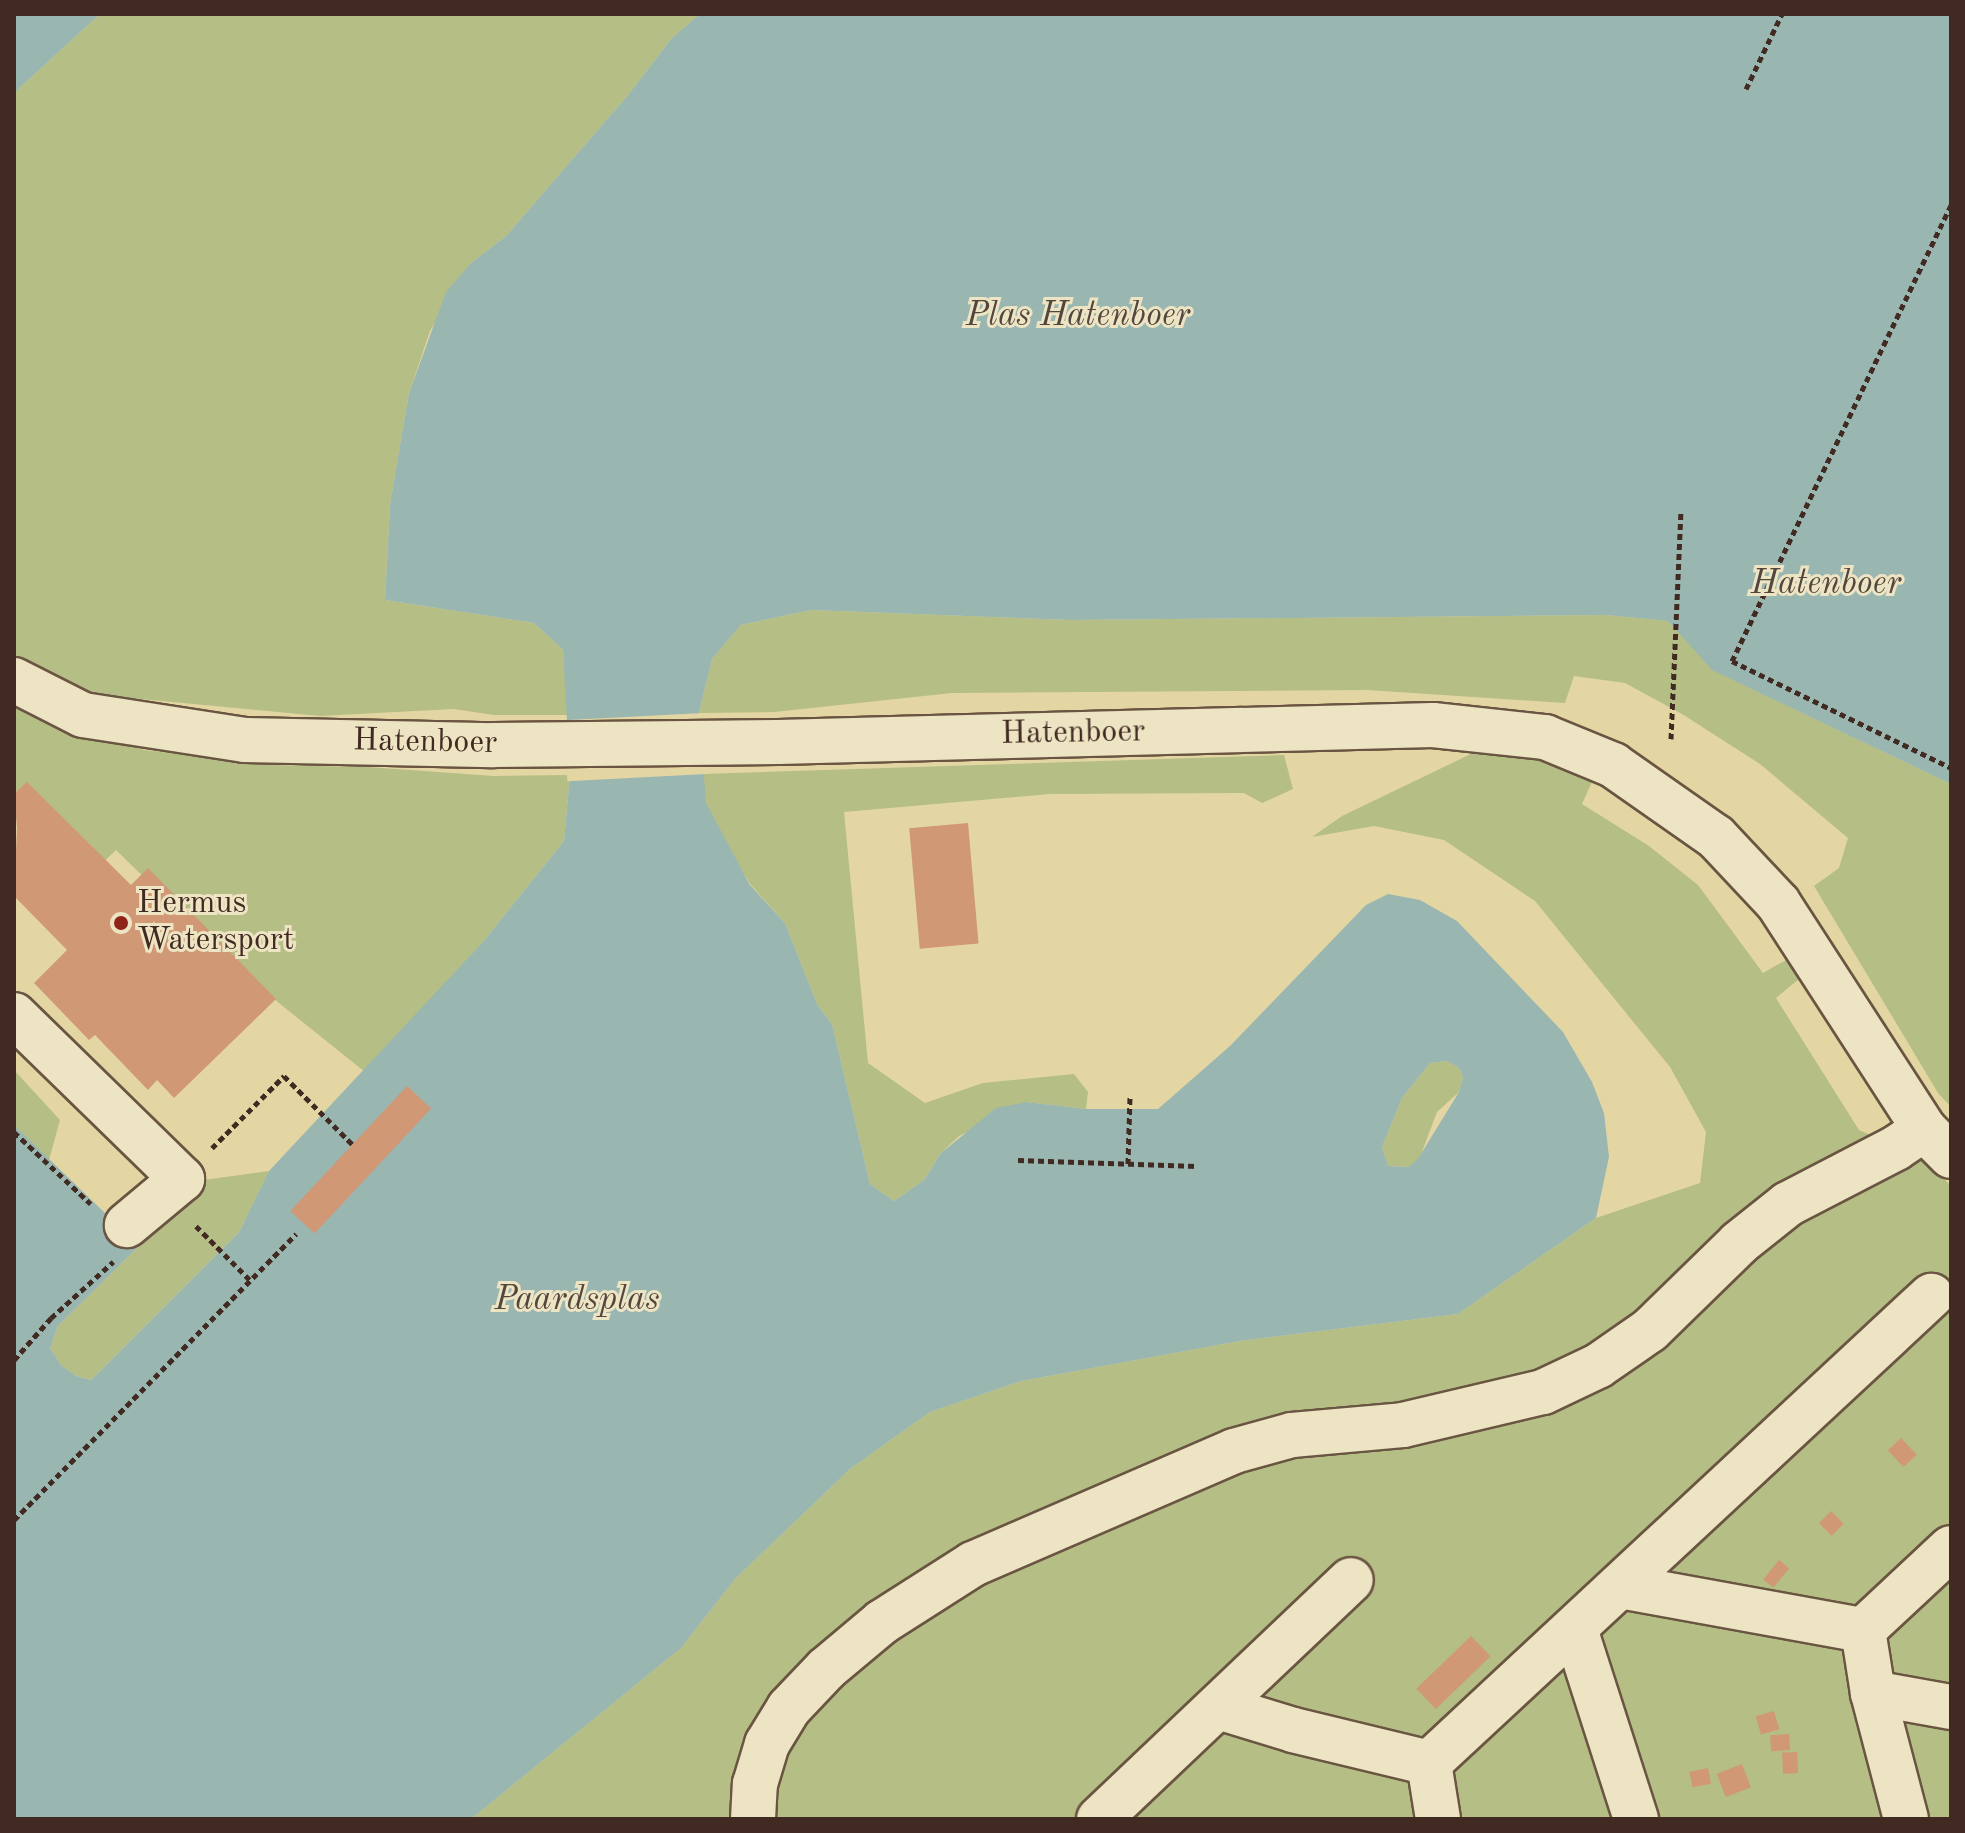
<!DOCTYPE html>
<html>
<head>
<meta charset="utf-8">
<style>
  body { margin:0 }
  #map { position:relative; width:1965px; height:1833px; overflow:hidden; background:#e4d6a3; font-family:"Old Standard TT",serif }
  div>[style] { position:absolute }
  .green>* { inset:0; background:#b4be85 }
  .water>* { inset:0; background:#9ab6b1 }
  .pier>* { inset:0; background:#e4d6a3; transform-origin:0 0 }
  .building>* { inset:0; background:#d09874; transform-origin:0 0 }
  .path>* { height:5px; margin-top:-2.5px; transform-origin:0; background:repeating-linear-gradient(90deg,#412a21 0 6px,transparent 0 10px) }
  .roads { filter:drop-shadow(2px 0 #6a5542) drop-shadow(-2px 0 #6a5542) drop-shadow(0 2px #6a5542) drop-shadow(0 -2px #6a5542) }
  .minor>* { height:44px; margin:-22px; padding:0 22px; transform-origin:22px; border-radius:22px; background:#ede4c3 }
  .dots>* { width:22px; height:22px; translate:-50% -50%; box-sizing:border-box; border:4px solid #ede4c3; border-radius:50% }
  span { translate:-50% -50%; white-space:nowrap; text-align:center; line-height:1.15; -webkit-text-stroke:6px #ede4c3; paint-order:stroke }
  .street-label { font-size:32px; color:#412a21 }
  .poi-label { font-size:32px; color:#412a21 }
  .left { translate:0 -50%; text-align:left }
  .water-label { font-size:34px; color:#53463e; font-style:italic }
  .frame { position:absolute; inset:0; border:16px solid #412a21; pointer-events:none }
</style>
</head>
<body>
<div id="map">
  <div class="green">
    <i style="clip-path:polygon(100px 14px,700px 14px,671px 39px,628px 95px,506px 236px,471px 263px,430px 331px,409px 393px,390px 504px,385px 600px,534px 623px,563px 650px,568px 715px,494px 715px,454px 709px,320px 716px,100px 695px,14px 661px,14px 93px)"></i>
    <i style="clip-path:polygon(811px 610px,1070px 620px,1606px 615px,1669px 621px,1713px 670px,1951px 784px,1951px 1107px,1938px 1093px,1814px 886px,1839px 868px,1848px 838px,1760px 764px,1682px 714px,1625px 683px,1574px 676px,1565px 703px,1367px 690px,952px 693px,774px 712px,699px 713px,712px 659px,741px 625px)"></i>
    <i style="clip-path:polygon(14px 703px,144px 750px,270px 765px,368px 767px,494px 776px,570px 775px,564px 841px,483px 942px,365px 1072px,244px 975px,116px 850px,96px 869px,14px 789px)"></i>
    <i style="clip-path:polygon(1477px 751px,1517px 752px,1595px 775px,1582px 804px,1649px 846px,1698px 885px,1763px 973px,1793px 956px,1804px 975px,1776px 998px,1859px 1130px,1923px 1158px,1951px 1186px,1951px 1819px,471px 1819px,681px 1648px,735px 1579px,850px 1469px,930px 1412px,1022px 1381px,1240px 1341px,1458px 1314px,1596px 1218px,1700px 1183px,1706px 1132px,1670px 1067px,1535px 901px,1444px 840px,1374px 826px,1312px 837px,1342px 816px)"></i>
    <i style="clip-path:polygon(1284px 755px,1293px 789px,1262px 803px,1244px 793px,1050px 794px,844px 812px,868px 1063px,925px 1103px,983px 1083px,1074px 1074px,1088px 1092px,1086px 1109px,1027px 1102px,959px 1136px,941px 1153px,924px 1180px,894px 1201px,870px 1184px,832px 1024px,817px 1004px,785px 923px,751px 885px,720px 835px,706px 803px,702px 774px)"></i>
    <i style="clip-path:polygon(1447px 1061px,1459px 1068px,1463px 1077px,1459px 1092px,1437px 1112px,1420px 1157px,1410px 1167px,1388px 1166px,1382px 1147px,1402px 1098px,1430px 1063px)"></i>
    <i style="clip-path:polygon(14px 1070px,60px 1120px,49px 1160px,14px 1125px)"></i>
    <i style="clip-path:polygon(269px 1171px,239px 1232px,91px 1380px,76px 1376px,61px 1365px,50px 1348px,58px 1326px,139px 1246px,197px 1181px)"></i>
  </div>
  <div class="water">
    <i style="clip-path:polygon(14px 14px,100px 14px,14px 93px)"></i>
    <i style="clip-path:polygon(evenodd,700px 14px,1951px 14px,1951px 784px,1712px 670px,1668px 621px,1606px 615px,1070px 620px,811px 610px,741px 625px,712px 659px,699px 713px,706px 803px,750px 885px,785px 923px,817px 1004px,832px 1024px,870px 1184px,894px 1201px,924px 1180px,941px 1153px,996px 1108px,1027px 1102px,1086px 1109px,1158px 1109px,1230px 1046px,1366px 905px,1388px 894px,1420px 900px,1457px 921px,1563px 1032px,1592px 1082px,1604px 1113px,1609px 1157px,1596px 1218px,1458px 1314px,1240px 1341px,1022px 1381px,930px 1412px,850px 1469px,735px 1579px,681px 1648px,471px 1819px,14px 1819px,14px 1125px,139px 1246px,58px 1326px,50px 1348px,61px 1365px,76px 1376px,91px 1380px,239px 1232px,269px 1171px,483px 942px,564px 841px,570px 775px,563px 650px,534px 623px,385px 600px,390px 504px,409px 393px,446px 292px,471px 263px,506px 236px,628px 95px,671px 39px,700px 14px,1447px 1061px,1459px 1068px,1463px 1077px,1459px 1092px,1419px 1157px,1409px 1167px,1388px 1166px,1382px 1147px,1402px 1098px,1430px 1063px,1447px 1061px)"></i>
  </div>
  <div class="pier">
    <i style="left:703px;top:713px;width:61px;height:139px;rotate:87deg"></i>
  </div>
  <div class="building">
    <i style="clip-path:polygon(27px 782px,131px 885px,148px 868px,276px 999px,174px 1098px,157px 1080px,148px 1090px,95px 1035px,89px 1040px,34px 983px,67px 950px,14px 896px,17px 828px,14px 794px)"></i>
    <i style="left:968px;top:823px;width:121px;height:59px;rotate:85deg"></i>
    <i style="left:407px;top:1086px;width:33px;height:171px;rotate:43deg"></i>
    <i style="left:1901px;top:1438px;width:23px;height:18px;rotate:47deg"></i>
    <i style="left:1831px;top:1511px;width:18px;height:17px;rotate:45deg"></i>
    <i style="left:1779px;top:1560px;width:13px;height:25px;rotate:39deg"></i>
    <i style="left:1471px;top:1636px;width:28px;height:76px;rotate:46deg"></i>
    <i style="left:1774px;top:1711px;width:19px;height:19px;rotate:74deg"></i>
    <i style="left:1789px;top:1734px;width:16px;height:19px;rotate:86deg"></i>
    <i style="left:1797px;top:1752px;width:21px;height:15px;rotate:87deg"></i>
    <i style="left:1742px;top:1764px;width:25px;height:27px;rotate:69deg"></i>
    <i style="left:1708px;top:1768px;width:16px;height:19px;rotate:79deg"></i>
  </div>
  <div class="path">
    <i style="left:1746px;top:89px;width:83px;rotate:-64.4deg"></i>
    <i style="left:1951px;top:205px;width:506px;rotate:115.65deg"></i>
    <i style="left:1732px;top:661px;width:244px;rotate:26deg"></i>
    <i style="left:1671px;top:739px;width:228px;rotate:-87.5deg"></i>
    <i style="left:14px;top:1132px;width:105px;rotate:43.1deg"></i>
    <i style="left:212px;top:1148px;width:102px;rotate:-45deg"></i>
    <i style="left:284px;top:1076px;width:98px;rotate:45deg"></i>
    <i style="left:1018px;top:1160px;width:179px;rotate:1.9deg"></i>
    <i style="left:1128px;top:1164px;width:69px;rotate:-88.3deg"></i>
    <i style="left:196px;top:1226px;width:76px;rotate:45deg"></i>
    <i style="left:14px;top:1360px;width:56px;rotate:-48.6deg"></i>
    <i style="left:51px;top:1318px;width:84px;rotate:-42.1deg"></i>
    <i style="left:14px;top:1520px;width:402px;rotate:-45.4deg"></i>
  </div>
  <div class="roads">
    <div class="minor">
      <i style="left:14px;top:680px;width:77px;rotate:26.9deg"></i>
      <i style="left:83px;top:715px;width:164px;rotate:8.8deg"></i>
      <i style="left:245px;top:740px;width:248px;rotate:1.2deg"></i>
      <i style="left:493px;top:745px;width:285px;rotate:-0.6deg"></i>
      <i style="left:778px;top:742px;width:655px;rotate:-1.49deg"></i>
      <i style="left:1433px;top:725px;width:113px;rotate:6.1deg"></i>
      <i style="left:1545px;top:737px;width:74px;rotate:22.4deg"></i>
      <i style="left:1613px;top:765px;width:126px;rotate:35deg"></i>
      <i style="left:1716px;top:837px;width:91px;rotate:46.8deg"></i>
      <i style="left:1778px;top:903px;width:269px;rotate:57.1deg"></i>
      <i style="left:1924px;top:1129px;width:38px;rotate:45deg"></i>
      <i style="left:14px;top:1015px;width:235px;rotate:44.3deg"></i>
      <i style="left:182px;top:1179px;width:72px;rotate:140.1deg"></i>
      <i style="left:1620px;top:1586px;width:247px;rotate:10.3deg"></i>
      <i style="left:1575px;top:1629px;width:200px;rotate:72.2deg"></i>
      <i style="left:1873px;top:1693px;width:79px;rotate:10.2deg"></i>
      <i style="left:1218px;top:1707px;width:78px;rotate:17deg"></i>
      <i style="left:1293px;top:1730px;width:140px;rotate:13.6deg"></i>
      <i style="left:753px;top:1819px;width:35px;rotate:-87deg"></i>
      <i style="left:755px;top:1784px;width:42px;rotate:-73.3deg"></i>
      <i style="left:767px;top:1744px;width:42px;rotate:-58.6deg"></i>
      <i style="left:789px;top:1708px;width:54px;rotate:-46.5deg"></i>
      <i style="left:826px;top:1669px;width:73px;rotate:-40deg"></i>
      <i style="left:882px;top:1622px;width:108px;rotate:-32.5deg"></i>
      <i style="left:973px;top:1564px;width:284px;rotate:-23.4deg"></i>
      <i style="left:1234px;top:1451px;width:60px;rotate:-15.4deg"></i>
      <i style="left:1292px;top:1435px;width:111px;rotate:-5.1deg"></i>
      <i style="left:1403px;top:1425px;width:144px;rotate:-13.3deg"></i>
      <i style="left:1543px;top:1392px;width:61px;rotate:-25.3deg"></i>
      <i style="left:1598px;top:1366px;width:63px;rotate:-34.7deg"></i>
      <i style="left:1650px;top:1330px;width:124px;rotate:-44.3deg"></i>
      <i style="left:1739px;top:1243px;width:63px;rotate:-38.5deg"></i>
      <i style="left:1788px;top:1204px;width:122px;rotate:-27.4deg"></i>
      <i style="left:1896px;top:1148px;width:34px;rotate:-34deg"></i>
      <i style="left:1099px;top:1819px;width:347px;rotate:-43.5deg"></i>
      <i style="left:1438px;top:1819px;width:57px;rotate:-99.1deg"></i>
      <i style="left:1429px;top:1763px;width:686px;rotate:-42.93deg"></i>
      <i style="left:1906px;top:1819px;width:130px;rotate:-104.7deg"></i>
      <i style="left:1873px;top:1693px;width:64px;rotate:-99deg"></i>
      <i style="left:1863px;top:1630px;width:120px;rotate:-43deg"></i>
    </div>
  </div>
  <div class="dots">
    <i style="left:121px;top:923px;background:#8f2418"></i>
  </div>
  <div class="street-label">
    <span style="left:1073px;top:734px;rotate:-1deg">Hatenboer</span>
    <span style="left:425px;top:743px;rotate:1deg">Hatenboer</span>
  </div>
  <div class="poi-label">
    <span class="left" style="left:137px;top:923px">Hermus<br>Watersport</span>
  </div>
  <div class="water-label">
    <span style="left:1078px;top:317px">Plas Hatenboer</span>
    <span style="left:1826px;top:585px">Hatenboer</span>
    <span style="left:577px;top:1301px">Paardsplas</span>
  </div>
  <div class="frame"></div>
</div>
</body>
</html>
